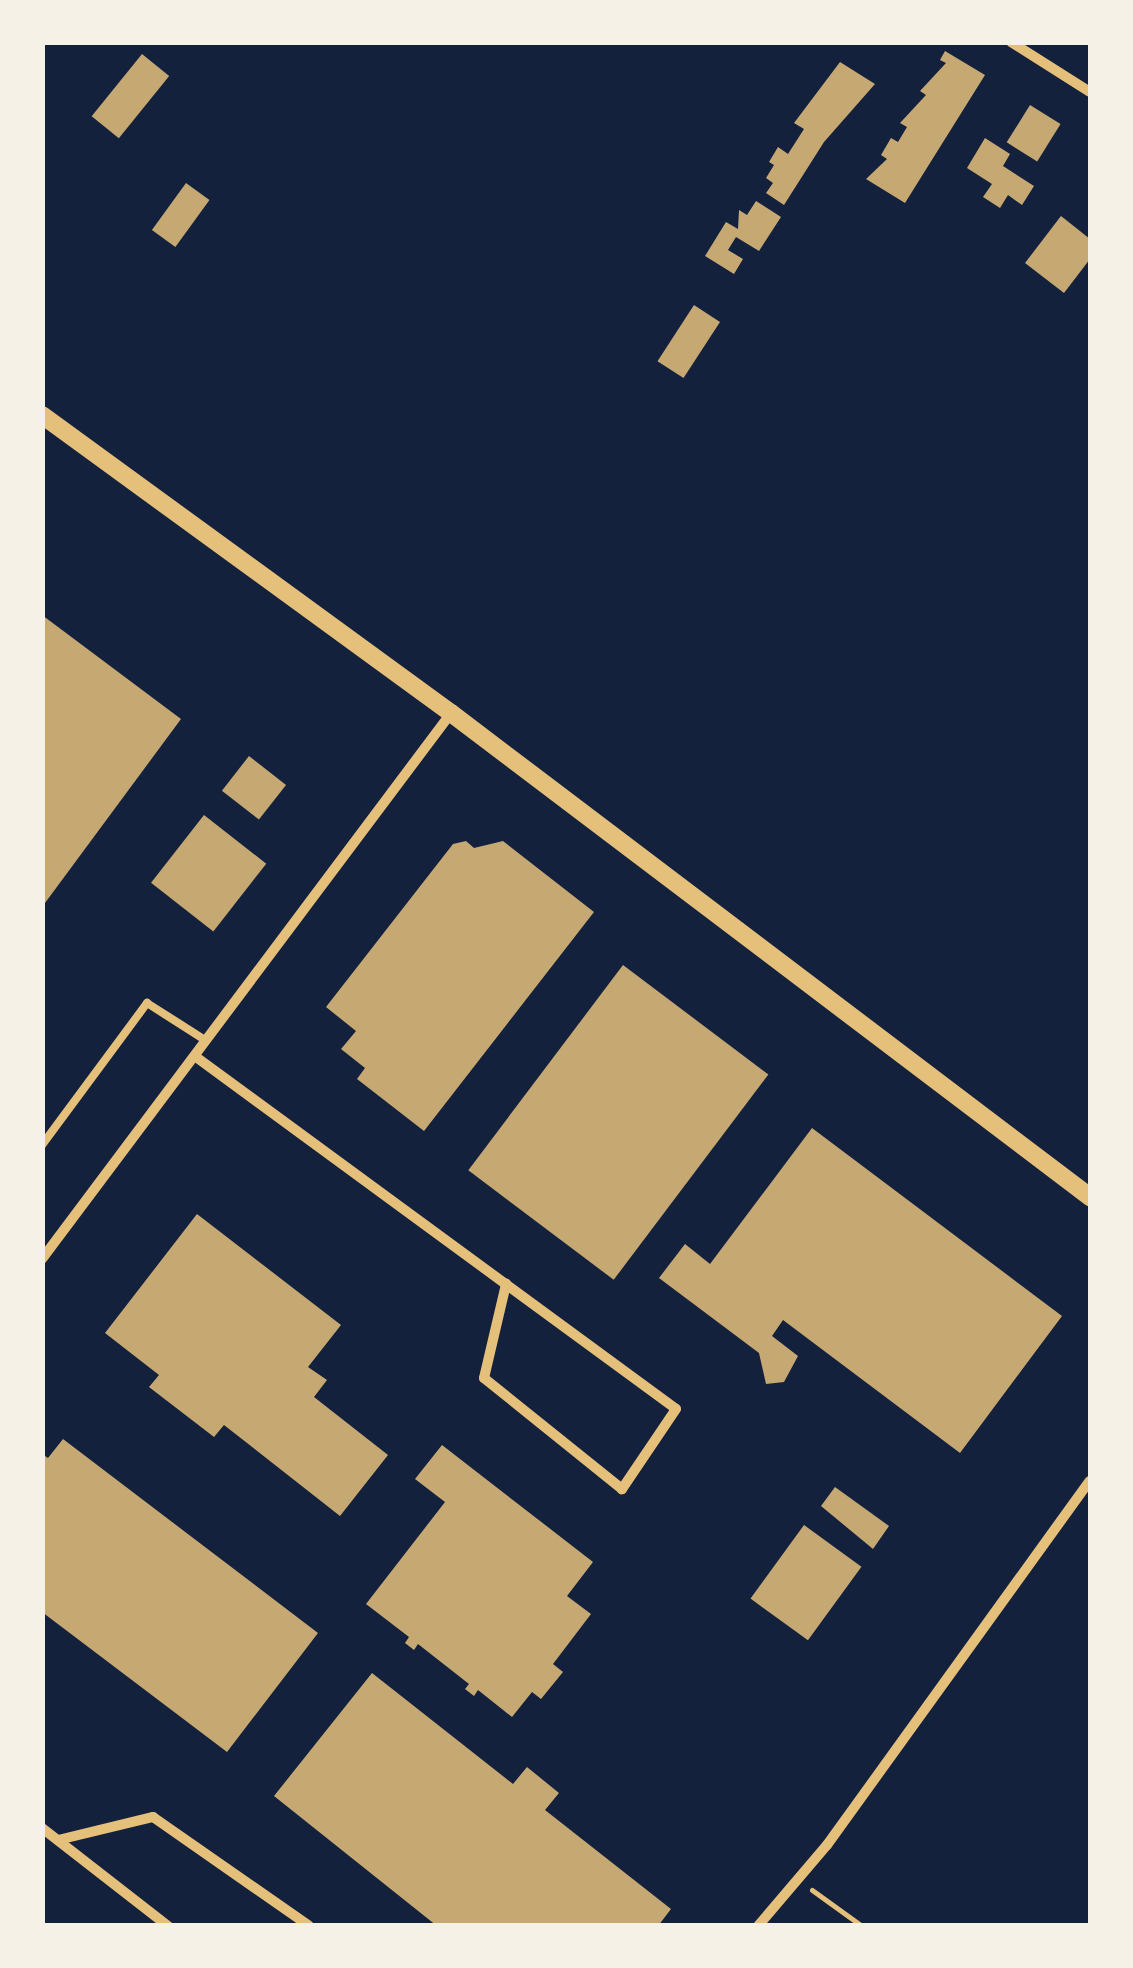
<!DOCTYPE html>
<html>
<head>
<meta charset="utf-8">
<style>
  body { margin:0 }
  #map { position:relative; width:1133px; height:1968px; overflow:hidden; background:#14213d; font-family:Arial,sans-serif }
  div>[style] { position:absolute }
  .building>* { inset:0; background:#c6a872; transform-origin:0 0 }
  .path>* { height:5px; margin:-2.5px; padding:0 2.5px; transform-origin:2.5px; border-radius:2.5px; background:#e5c07b }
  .service>* { height:8px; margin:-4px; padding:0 4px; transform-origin:4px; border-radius:4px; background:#e5c07b }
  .minor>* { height:10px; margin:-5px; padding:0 5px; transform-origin:5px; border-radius:5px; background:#e5c07b }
  .tertiary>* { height:18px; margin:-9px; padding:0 9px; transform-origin:9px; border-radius:9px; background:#e5c07b }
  span { translate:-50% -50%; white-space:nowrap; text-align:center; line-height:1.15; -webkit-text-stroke:9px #f6f1e7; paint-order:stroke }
  .frame { position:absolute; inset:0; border:45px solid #f6f1e7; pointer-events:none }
</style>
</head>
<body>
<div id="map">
  <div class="building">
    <i style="clip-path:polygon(945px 51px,985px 75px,905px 203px,866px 179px,887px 159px,881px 155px,891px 138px,898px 142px,907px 127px,900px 123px,926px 95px,920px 91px,946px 63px,940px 60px)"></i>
    <i style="left:142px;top:54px;width:35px;height:80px;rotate:39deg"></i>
    <i style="clip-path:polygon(840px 62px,875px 84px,824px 142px,784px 205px,766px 193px,773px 183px,766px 178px,774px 165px,769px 162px,778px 147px,788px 154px,804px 129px,794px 123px)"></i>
    <i style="left:1030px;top:105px;width:36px;height:44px;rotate:32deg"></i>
    <i style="clip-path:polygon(985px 138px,1010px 154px,1003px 166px,1034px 186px,1022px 205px,1008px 195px,1000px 208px,983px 197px,992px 184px,967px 168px)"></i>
    <i style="left:186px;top:183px;width:29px;height:58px;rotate:36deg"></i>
    <i style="clip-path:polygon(756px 201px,781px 217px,759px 251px,736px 237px,728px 250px,743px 259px,734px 274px,705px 256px,726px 222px,738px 229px,739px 210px,747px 215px)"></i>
    <i style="clip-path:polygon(1061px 216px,1090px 239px,1090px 259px,1064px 293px,1025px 263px)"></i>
    <i style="left:694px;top:305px;width:31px;height:67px;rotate:33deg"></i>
    <i style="clip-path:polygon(42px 615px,181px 719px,45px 903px,42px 901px)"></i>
    <i style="left:249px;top:756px;width:47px;height:44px;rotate:38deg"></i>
    <i style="left:204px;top:815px;width:79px;height:86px;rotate:38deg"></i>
    <i style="clip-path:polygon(466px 841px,474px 848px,503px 841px,594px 912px,424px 1131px,357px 1079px,365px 1068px,341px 1049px,356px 1031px,326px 1007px,453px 844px)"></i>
    <i style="left:623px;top:965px;width:182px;height:257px;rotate:37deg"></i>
    <i style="clip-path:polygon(812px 1128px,1062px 1316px,960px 1453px,783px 1320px,772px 1336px,798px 1356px,784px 1382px,766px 1384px,759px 1353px,659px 1278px,685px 1244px,710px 1264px)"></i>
    <i style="clip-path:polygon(197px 1214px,341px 1325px,308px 1367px,327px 1380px,314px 1397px,388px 1455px,340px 1516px,224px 1425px,214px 1437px,149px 1387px,159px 1375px,105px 1333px)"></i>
    <i style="clip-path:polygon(63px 1439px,318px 1633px,227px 1752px,42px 1612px,42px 1454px,48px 1458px)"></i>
    <i style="clip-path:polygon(442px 1445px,593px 1562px,567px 1596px,591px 1614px,553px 1664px,563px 1672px,541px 1699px,532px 1692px,512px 1717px,478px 1690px,474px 1696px,465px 1689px,469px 1684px,418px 1644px,414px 1650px,405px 1643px,409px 1637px,366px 1604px,445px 1502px,415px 1479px)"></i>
    <i style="clip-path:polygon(835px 1487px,889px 1526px,873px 1549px,821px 1506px)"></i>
    <i style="left:804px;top:1525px;width:71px;height:91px;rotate:36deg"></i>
    <i style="clip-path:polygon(372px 1673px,513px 1784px,527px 1767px,559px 1793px,545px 1810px,671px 1909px,658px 1926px,437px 1926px,274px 1796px)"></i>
  </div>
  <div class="path">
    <i style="left:812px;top:1890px;width:62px;rotate:35.8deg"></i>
  </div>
  <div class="service">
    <i style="left:42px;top:1145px;width:177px;rotate:-53.5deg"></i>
    <i style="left:147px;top:1003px;width:69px;rotate:32.5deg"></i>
  </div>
  <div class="minor">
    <i style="left:1011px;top:42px;width:93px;rotate:32.3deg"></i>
    <i style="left:196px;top:1057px;width:595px;rotate:36.25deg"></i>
    <i style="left:676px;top:1409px;width:97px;rotate:124deg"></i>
    <i style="left:622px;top:1489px;width:177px;rotate:-141.2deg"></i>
    <i style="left:484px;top:1378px;width:97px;rotate:-76.8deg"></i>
    <i style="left:42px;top:1259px;width:682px;rotate:-53.16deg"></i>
    <i style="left:42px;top:1828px;width:160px;rotate:37.9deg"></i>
    <i style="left:58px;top:1840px;width:98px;rotate:-13.6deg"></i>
    <i style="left:153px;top:1817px;width:190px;rotate:34.9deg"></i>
    <i style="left:758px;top:1926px;width:106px;rotate:-49.6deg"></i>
    <i style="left:827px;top:1845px;width:449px;rotate:-54.2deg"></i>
  </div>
  <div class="tertiary">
    <i style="left:42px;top:415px;width:506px;rotate:36.08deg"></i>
    <i style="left:451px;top:713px;width:802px;rotate:37.14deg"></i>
  </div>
  <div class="frame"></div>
</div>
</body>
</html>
